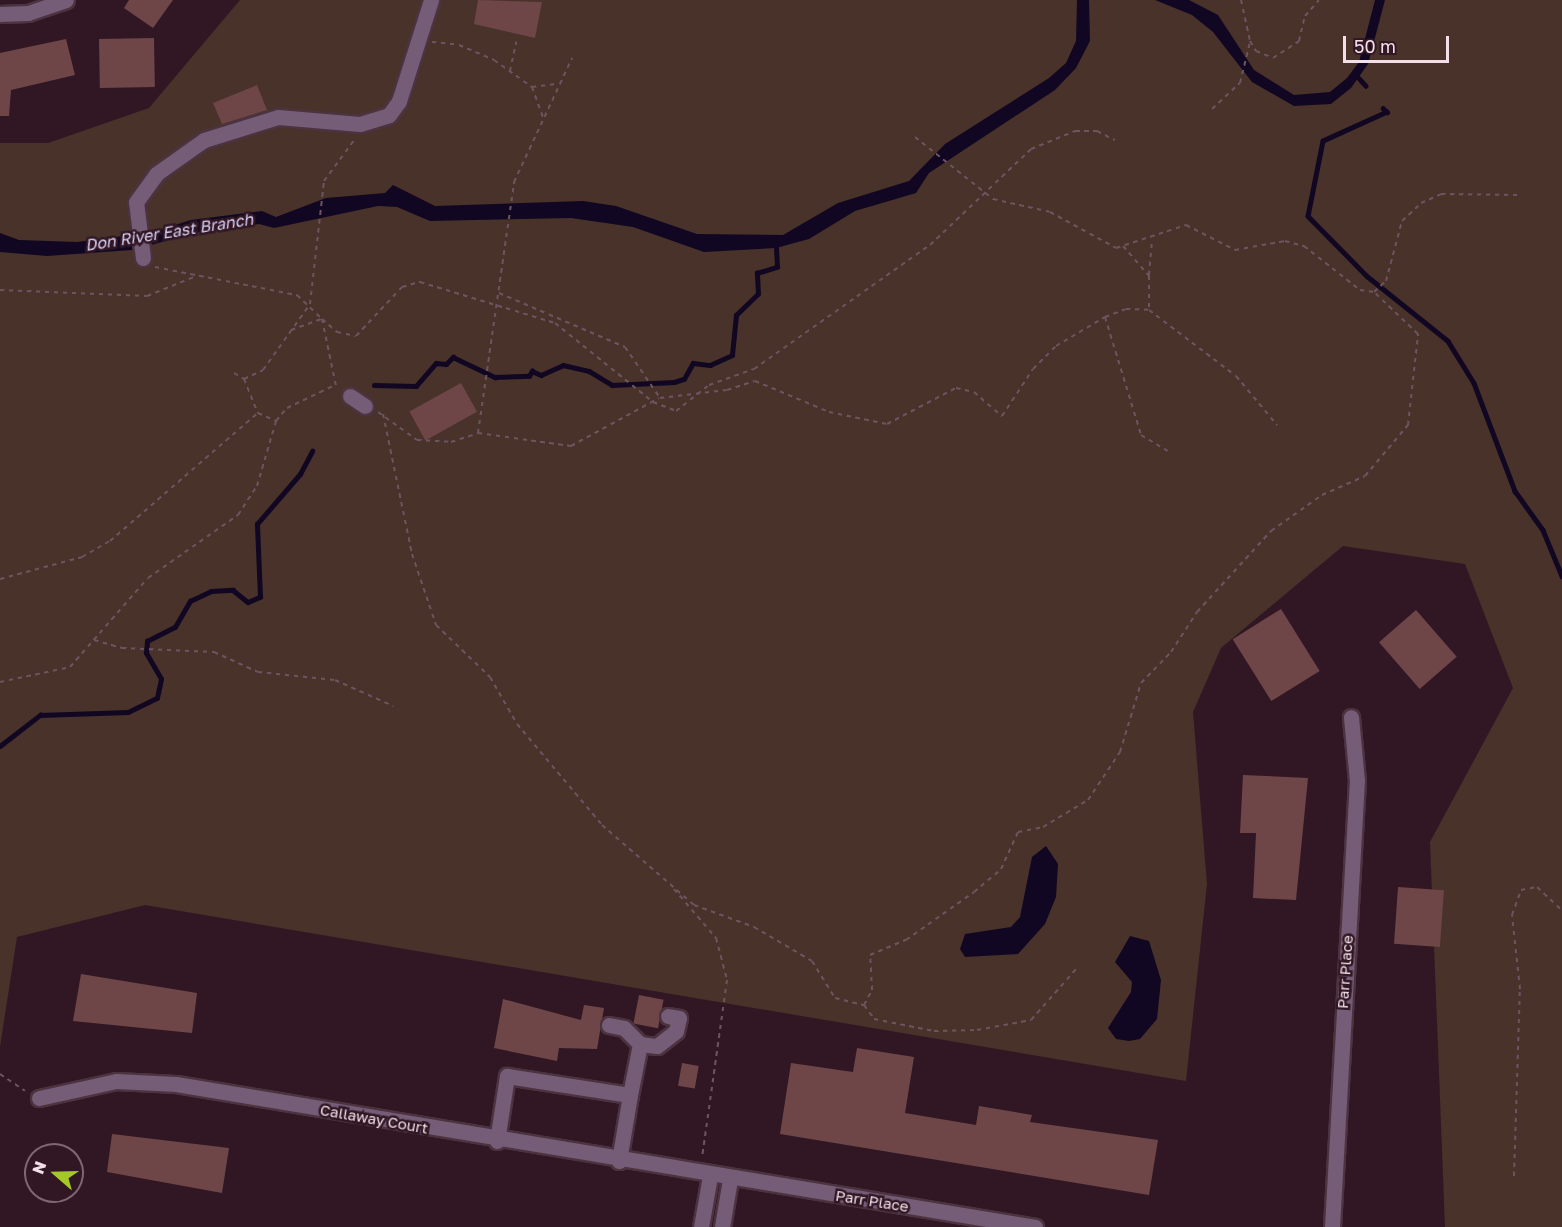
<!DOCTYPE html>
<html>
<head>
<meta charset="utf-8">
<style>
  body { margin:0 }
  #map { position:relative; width:1562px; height:1227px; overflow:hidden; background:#311724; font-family:"Golos Text",sans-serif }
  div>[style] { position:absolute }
  .green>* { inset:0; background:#483229 }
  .water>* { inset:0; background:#110722 }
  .stream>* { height:4.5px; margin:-2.25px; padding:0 2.25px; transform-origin:2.25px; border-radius:2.25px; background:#110722 }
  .building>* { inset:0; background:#6e4648; transform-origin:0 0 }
  .path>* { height:2px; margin-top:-1px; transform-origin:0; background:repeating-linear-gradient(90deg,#6c5460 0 4.5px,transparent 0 9px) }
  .roads { filter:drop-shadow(2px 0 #4c333f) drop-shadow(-2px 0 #4c333f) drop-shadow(0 2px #4c333f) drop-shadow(0 -2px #4c333f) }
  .minor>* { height:15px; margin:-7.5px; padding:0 7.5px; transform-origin:7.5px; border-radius:7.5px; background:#755d78 }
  span { translate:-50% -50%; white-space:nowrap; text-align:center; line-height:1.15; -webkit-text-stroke:5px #311724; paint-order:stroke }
  .street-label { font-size:15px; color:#f2dfe7 }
  .water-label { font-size:16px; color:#dad1f6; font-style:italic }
  .north { position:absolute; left:24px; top:1143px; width:60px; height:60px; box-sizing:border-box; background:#311724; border:2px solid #7e6772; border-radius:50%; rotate:290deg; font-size:16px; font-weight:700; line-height:24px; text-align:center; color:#f2dfe7 }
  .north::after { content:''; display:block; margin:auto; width:21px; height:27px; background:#a4c825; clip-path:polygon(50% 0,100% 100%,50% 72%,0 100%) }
  .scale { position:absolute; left:1343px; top:36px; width:106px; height:27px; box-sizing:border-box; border:3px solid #f2dfe7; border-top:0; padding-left:8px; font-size:18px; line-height:21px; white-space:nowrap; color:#f2dfe7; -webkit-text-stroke:4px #311724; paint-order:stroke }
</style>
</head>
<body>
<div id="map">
  <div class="green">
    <i style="clip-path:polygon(240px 0,1562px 0,1562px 1227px,1445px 1227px,1430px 842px,1513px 688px,1465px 564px,1343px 546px,1221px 648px,1193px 712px,1207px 884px,1186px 1081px,145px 905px,17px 937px,0 1047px,0 143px,48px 143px,149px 108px)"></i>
  </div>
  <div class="water">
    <i style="clip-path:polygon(1077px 0,1089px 0,1090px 41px,1076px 68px,1055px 90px,929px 173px,916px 193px,855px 211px,809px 239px,776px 248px,704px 252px,633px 227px,571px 218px,430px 221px,397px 207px,378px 206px,274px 228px,259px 224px,203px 231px,132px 250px,47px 256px,0 252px,0 233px,19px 240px,77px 242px,153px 232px,191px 220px,262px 211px,276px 217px,326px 198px,385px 193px,393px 185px,435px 206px,583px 201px,616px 206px,697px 234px,783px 235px,838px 203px,909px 181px,945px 144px,1049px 78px,1066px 63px,1076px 41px)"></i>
    <i style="clip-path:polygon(1155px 0,1189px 0,1218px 15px,1254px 70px,1294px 95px,1330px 92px,1347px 78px,1359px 62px,1375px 0,1385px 0,1368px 64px,1351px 88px,1331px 104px,1294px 106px,1252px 82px,1213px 32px,1192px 15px)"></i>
    <i style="clip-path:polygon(1046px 846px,1058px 864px,1056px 897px,1045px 924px,1018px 954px,965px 957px,960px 949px,965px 934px,1011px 927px,1020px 917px,1032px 857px)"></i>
    <i style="clip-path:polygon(1130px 936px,1149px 941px,1161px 980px,1157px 1019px,1140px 1039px,1129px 1041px,1116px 1039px,1108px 1028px,1131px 992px,1132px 982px,1115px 962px)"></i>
  </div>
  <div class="stream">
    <i style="left:1357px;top:76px;width:13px;rotate:48deg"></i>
    <i style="left:1383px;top:108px;width:6px;rotate:45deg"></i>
    <i style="left:1387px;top:112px;width:70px;rotate:155.6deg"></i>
    <i style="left:1323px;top:141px;width:76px;rotate:101.3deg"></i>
    <i style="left:1308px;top:216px;width:84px;rotate:45.5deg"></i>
    <i style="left:1367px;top:276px;width:104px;rotate:38.7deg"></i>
    <i style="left:1448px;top:341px;width:49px;rotate:58.2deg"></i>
    <i style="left:1474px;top:383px;width:116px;rotate:69.2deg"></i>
    <i style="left:1515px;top:491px;width:48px;rotate:54.3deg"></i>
    <i style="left:1543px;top:530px;width:50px;rotate:67.6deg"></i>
    <i style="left:374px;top:385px;width:42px;rotate:1.4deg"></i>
    <i style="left:416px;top:386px;width:30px;rotate:-49deg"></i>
    <i style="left:436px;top:363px;width:10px;rotate:6deg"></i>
    <i style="left:446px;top:364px;width:10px;rotate:-45deg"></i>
    <i style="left:453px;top:357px;width:47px;rotate:25.5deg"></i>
    <i style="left:495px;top:377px;width:34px;rotate:-2deg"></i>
    <i style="left:529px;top:376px;width:6px;rotate:-59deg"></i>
    <i style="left:532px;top:371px;width:10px;rotate:24deg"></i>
    <i style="left:541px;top:375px;width:24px;rotate:-24deg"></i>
    <i style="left:563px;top:365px;width:27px;rotate:13deg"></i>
    <i style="left:589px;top:371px;width:27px;rotate:31deg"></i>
    <i style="left:612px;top:385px;width:62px;rotate:-2.8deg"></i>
    <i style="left:674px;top:382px;width:10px;rotate:-17deg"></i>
    <i style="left:684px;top:379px;width:18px;rotate:-61deg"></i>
    <i style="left:693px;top:363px;width:17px;rotate:7deg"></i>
    <i style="left:710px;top:365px;width:24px;rotate:-24deg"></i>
    <i style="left:732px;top:355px;width:40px;rotate:-84.3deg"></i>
    <i style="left:736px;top:315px;width:30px;rotate:-44deg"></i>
    <i style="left:758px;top:294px;width:21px;rotate:-93deg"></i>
    <i style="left:757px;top:273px;width:21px;rotate:-17deg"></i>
    <i style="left:777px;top:267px;width:22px;rotate:-93deg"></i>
    <i style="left:0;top:746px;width:51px;rotate:-37.8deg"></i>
    <i style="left:40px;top:715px;width:88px;rotate:-2deg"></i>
    <i style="left:128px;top:712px;width:32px;rotate:-26deg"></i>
    <i style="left:157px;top:698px;width:19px;rotate:-78deg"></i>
    <i style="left:161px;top:679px;width:30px;rotate:-120deg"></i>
    <i style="left:146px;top:653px;width:12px;rotate:-85deg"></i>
    <i style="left:147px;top:641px;width:31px;rotate:-27deg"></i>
    <i style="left:175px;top:627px;width:30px;rotate:-60deg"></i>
    <i style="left:190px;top:601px;width:23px;rotate:-25deg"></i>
    <i style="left:211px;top:591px;width:22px;rotate:-3deg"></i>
    <i style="left:233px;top:590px;width:19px;rotate:39deg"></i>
    <i style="left:248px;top:602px;width:13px;rotate:-23deg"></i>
    <i style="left:260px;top:597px;width:73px;rotate:-92.4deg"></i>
    <i style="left:257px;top:524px;width:66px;rotate:-49.3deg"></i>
    <i style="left:300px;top:474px;width:26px;rotate:-62deg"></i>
  </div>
  <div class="building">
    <i style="clip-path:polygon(129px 0,173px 0,153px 28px,124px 8px)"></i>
    <i style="clip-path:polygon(478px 0,542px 2px,535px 38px,474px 24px)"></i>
    <i style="left:154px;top:38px;width:49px;height:55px;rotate:89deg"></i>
    <i style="clip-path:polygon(66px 39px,75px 75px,11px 90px,9px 116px,0 116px,0 53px)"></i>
    <i style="clip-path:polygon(257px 85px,267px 110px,222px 124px,213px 103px)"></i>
    <i style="left:461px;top:383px;width:33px;height:59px;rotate:61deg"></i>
    <i style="left:1281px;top:609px;width:73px;height:57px;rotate:58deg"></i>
    <i style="left:1416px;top:610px;width:62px;height:49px;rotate:49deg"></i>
    <i style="clip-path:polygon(1243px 775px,1308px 778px,1296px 900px,1253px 898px,1256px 833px,1240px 833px)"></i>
    <i style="left:1398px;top:887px;width:46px;height:57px;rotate:4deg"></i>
    <i style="clip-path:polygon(81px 974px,197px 993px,192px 1033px,73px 1021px)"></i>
    <i style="left:639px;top:995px;width:25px;height:29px;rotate:11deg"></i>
    <i style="clip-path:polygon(503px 999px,581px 1020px,584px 1005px,604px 1008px,597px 1049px,559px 1048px,557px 1061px,494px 1048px)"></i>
    <i style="clip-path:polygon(857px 1048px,914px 1057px,905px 1113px,976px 1125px,979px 1106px,1032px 1115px,1030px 1122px,1158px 1140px,1149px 1195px,780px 1134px,791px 1063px,853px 1072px)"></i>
    <i style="left:682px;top:1063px;width:17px;height:23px;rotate:10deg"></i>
    <i style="clip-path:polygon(112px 1134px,229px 1148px,222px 1193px,107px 1172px)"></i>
  </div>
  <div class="path">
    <i style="left:1241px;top:0;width:42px;rotate:77.6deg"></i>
    <i style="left:1250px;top:41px;width:12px;rotate:59deg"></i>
    <i style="left:1256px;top:51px;width:18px;rotate:22deg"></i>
    <i style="left:1273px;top:58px;width:31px;rotate:-33deg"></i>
    <i style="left:1299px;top:41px;width:26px;rotate:-77deg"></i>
    <i style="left:1305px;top:16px;width:21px;rotate:-49deg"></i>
    <i style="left:432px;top:42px;width:27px;rotate:6deg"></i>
    <i style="left:459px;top:45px;width:38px;rotate:23deg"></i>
    <i style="left:494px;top:60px;width:47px;rotate:35.4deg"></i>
    <i style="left:532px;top:87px;width:32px;rotate:70deg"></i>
    <i style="left:510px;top:71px;width:30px;rotate:-78deg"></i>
    <i style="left:532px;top:87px;width:24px;rotate:-7deg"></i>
    <i style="left:1212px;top:109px;width:38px;rotate:-43deg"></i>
    <i style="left:1240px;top:83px;width:42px;rotate:-76.3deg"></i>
    <i style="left:915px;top:137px;width:100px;rotate:38.5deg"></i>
    <i style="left:993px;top:199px;width:58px;rotate:12.8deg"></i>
    <i style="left:1050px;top:212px;width:75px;rotate:28.6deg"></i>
    <i style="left:1116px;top:248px;width:74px;rotate:-18.2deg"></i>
    <i style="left:1186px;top:225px;width:55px;rotate:27deg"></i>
    <i style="left:1235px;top:250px;width:51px;rotate:-10.2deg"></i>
    <i style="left:1285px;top:241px;width:20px;rotate:15deg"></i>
    <i style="left:1304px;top:246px;width:71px;rotate:38.2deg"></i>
    <i style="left:1360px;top:290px;width:14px;rotate:8deg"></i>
    <i style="left:1374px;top:292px;width:16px;rotate:-43deg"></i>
    <i style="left:1386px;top:281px;width:62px;rotate:-75.1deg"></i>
    <i style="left:1402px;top:221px;width:26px;rotate:-43deg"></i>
    <i style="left:1421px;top:203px;width:22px;rotate:-24deg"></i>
    <i style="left:1441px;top:194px;width:78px;rotate:0.7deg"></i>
    <i style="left:1123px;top:246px;width:40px;rotate:49deg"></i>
    <i style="left:1149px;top:276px;width:33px;rotate:90deg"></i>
    <i style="left:155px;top:267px;width:145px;rotate:11.2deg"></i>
    <i style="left:297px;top:295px;width:35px;rotate:44deg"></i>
    <i style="left:322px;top:319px;width:68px;rotate:78.2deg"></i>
    <i style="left:1149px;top:275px;width:35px;rotate:-85deg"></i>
    <i style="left:0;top:290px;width:147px;rotate:2.3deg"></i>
    <i style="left:147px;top:296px;width:51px;rotate:-22deg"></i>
    <i style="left:499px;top:293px;width:137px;rotate:23.2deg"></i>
    <i style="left:625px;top:347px;width:62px;rotate:55.5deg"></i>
    <i style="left:660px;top:398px;width:67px;rotate:-6.8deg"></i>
    <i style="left:727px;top:390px;width:29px;rotate:-18deg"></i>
    <i style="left:755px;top:381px;width:80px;rotate:22.7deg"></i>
    <i style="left:829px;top:412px;width:59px;rotate:11.7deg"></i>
    <i style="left:887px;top:424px;width:78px;rotate:-27.6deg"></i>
    <i style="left:956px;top:388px;width:18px;rotate:13deg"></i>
    <i style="left:974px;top:392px;width:37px;rotate:41deg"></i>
    <i style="left:1002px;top:416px;width:56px;rotate:-56.6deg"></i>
    <i style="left:1033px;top:369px;width:33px;rotate:-45deg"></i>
    <i style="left:1056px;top:346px;width:57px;rotate:-30.6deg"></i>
    <i style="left:1105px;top:317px;width:22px;rotate:-21deg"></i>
    <i style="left:1126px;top:309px;width:23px;rotate:2deg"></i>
    <i style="left:1149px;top:310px;width:109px;rotate:37.2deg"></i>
    <i style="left:1236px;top:376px;width:64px;rotate:50.1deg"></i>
    <i style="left:1105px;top:317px;width:123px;rotate:73deg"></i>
    <i style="left:1141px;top:435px;width:31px;rotate:31deg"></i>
    <i style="left:291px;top:330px;width:33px;rotate:-20deg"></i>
    <i style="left:322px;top:319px;width:20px;rotate:41deg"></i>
    <i style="left:337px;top:332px;width:19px;rotate:12deg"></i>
    <i style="left:356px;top:336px;width:67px;rotate:-46.8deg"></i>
    <i style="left:402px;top:287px;width:19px;rotate:-16deg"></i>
    <i style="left:420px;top:282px;width:141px;rotate:16.9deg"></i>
    <i style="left:555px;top:323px;width:126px;rotate:38.9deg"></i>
    <i style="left:653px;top:402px;width:25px;rotate:21deg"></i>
    <i style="left:676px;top:411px;width:42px;rotate:-38.2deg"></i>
    <i style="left:709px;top:385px;width:48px;rotate:-19.6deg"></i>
    <i style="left:754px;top:369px;width:215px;rotate:-35.2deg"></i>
    <i style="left:930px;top:245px;width:139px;rotate:-43.5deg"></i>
    <i style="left:1031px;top:149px;width:48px;rotate:-22.2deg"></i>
    <i style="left:1075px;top:131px;width:22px"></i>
    <i style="left:1097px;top:131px;width:20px;rotate:27deg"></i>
    <i style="left:234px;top:373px;width:12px;rotate:31deg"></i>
    <i style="left:244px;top:379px;width:37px;rotate:68deg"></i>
    <i style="left:258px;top:413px;width:20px;rotate:24deg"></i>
    <i style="left:244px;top:379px;width:21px;rotate:-25deg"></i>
    <i style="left:263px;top:370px;width:81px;rotate:-54.5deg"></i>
    <i style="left:310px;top:304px;width:124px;rotate:-83.5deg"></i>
    <i style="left:324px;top:181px;width:52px;rotate:-53.6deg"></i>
    <i style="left:378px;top:412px;width:48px;rotate:35.7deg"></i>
    <i style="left:417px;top:440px;width:34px;rotate:3deg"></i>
    <i style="left:451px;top:442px;width:28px;rotate:-18deg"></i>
    <i style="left:478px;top:433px;width:94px;rotate:8deg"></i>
    <i style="left:571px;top:446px;width:100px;rotate:-28.6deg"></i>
    <i style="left:383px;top:414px;width:143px;rotate:78.3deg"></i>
    <i style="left:412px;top:554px;width:75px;rotate:71.3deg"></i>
    <i style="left:436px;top:625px;width:75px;rotate:43.9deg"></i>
    <i style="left:490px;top:677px;width:54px;rotate:60.1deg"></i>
    <i style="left:517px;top:724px;width:132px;rotate:49.9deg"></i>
    <i style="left:602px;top:825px;width:122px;rotate:41deg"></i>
    <i style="left:694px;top:905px;width:64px;rotate:20.1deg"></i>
    <i style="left:754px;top:927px;width:67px;rotate:30.4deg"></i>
    <i style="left:812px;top:961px;width:44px;rotate:58.1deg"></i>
    <i style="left:835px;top:998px;width:30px;rotate:14deg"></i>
    <i style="left:864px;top:1005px;width:17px;rotate:-62deg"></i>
    <i style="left:872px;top:990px;width:35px;rotate:-93deg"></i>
    <i style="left:870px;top:955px;width:39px;rotate:-23deg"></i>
    <i style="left:906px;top:940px;width:83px;rotate:-35.2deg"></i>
    <i style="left:974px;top:892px;width:35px;rotate:-40deg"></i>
    <i style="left:1001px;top:869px;width:41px;rotate:-65.3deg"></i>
    <i style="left:1018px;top:832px;width:25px;rotate:-11deg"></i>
    <i style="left:1043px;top:827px;width:52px;rotate:-31deg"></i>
    <i style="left:1088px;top:800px;width:58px;rotate:-56.3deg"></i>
    <i style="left:1120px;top:752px;width:72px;rotate:-73.1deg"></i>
    <i style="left:1141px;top:683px;width:43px;rotate:-45.9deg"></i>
    <i style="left:1171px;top:652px;width:48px;rotate:-57deg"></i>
    <i style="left:1197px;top:612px;width:110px;rotate:-47.6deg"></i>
    <i style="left:1271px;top:531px;width:62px;rotate:-35.2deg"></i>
    <i style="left:1322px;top:495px;width:47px;rotate:-23.8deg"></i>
    <i style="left:1365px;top:476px;width:67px;rotate:-49.9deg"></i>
    <i style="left:1408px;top:425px;width:92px;rotate:-83.7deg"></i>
    <i style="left:1418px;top:334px;width:61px;rotate:-136.3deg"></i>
    <i style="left:478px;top:433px;width:254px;rotate:-81.8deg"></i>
    <i style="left:514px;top:182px;width:137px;rotate:-64.9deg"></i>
    <i style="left:0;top:579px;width:85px;rotate:-15deg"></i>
    <i style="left:82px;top:557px;width:32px;rotate:-30deg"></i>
    <i style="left:110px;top:541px;width:196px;rotate:-40.9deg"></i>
    <i style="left:94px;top:640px;width:29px;rotate:16deg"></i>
    <i style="left:122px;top:648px;width:92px;rotate:2.5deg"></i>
    <i style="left:214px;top:652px;width:48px;rotate:24.4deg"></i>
    <i style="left:258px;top:672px;width:77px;rotate:5.9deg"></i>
    <i style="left:335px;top:680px;width:64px;rotate:24.1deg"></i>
    <i style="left:0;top:682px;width:72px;rotate:-12.1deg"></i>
    <i style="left:70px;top:667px;width:118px;rotate:-48.8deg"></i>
    <i style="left:148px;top:578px;width:110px;rotate:-35deg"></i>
    <i style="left:238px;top:515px;width:35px;rotate:-57deg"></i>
    <i style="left:257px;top:486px;width:68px;rotate:-73.7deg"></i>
    <i style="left:276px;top:421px;width:17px;rotate:-50deg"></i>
    <i style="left:287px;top:408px;width:53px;rotate:-25.6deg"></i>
    <i style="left:674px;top:889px;width:65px;rotate:49.4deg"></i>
    <i style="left:716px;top:938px;width:43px;rotate:75.3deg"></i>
    <i style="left:727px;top:980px;width:179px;rotate:98deg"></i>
    <i style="left:864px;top:1005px;width:17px;rotate:54deg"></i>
    <i style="left:874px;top:1019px;width:61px;rotate:11.3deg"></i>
    <i style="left:934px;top:1031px;width:43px;rotate:-1.3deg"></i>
    <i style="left:977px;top:1030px;width:55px;rotate:-10.5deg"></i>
    <i style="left:1031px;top:1020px;width:69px;rotate:-48.5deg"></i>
    <i style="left:0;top:1074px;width:30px;rotate:34deg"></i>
    <i style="left:1514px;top:1176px;width:187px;rotate:-88.2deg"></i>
    <i style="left:1520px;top:989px;width:74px;rotate:-96.2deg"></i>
    <i style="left:1512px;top:915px;width:27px;rotate:-70deg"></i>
    <i style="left:1521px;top:890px;width:16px;rotate:-11deg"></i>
    <i style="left:1537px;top:887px;width:34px;rotate:43deg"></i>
  </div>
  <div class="roads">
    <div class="minor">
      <i style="left:0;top:14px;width:28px;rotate:-2deg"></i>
      <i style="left:28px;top:13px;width:40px;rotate:-18.9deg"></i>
      <i style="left:143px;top:258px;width:56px;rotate:-97.1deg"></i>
      <i style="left:136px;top:202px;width:34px;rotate:-54deg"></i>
      <i style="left:156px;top:174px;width:59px;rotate:-35.3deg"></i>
      <i style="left:204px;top:140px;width:77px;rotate:-17.3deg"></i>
      <i style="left:278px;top:117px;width:82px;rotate:4.9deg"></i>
      <i style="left:360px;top:124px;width:30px;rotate:-17deg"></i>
      <i style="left:389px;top:115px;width:17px;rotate:-54deg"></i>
      <i style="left:399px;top:101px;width:106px;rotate:-72.4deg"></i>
      <i style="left:350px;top:396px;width:18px;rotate:34deg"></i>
      <i style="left:609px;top:1025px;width:15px;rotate:11deg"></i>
      <i style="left:624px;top:1028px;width:23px;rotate:45deg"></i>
      <i style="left:630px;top:1095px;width:52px;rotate:-78.9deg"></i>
      <i style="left:640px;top:1044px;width:17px;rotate:7deg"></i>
      <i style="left:657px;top:1046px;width:24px;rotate:-38deg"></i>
      <i style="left:676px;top:1031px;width:13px;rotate:-77deg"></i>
      <i style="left:679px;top:1018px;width:11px;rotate:-170deg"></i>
      <i style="left:39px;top:1098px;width:79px;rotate:-12.4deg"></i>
      <i style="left:116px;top:1081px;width:60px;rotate:2.9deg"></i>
      <i style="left:176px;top:1084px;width:871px;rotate:9.45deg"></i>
      <i style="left:497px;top:1141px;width:66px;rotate:-81.3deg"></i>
      <i style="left:507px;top:1076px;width:124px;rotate:8.8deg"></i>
      <i style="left:630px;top:1095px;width:67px;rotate:99.5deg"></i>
      <i style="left:701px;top:1227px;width:52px;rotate:-80deg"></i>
      <i style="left:722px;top:1227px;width:49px;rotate:-80.5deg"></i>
      <i style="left:1332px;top:1227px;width:447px;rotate:-86.8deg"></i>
      <i style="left:1357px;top:781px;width:64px;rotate:-95.4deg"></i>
    </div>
  </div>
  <div class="street-label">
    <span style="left:1345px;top:972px;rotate:-86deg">Parr Place</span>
    <span style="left:374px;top:1119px;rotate:10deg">Callaway Court</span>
    <span style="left:872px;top:1201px;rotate:9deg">Parr Place</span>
  </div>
  <div class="water-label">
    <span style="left:169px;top:232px;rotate:-9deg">Don River East Branch</span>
  </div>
  <div class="north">N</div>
  <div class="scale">50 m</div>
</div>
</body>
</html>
